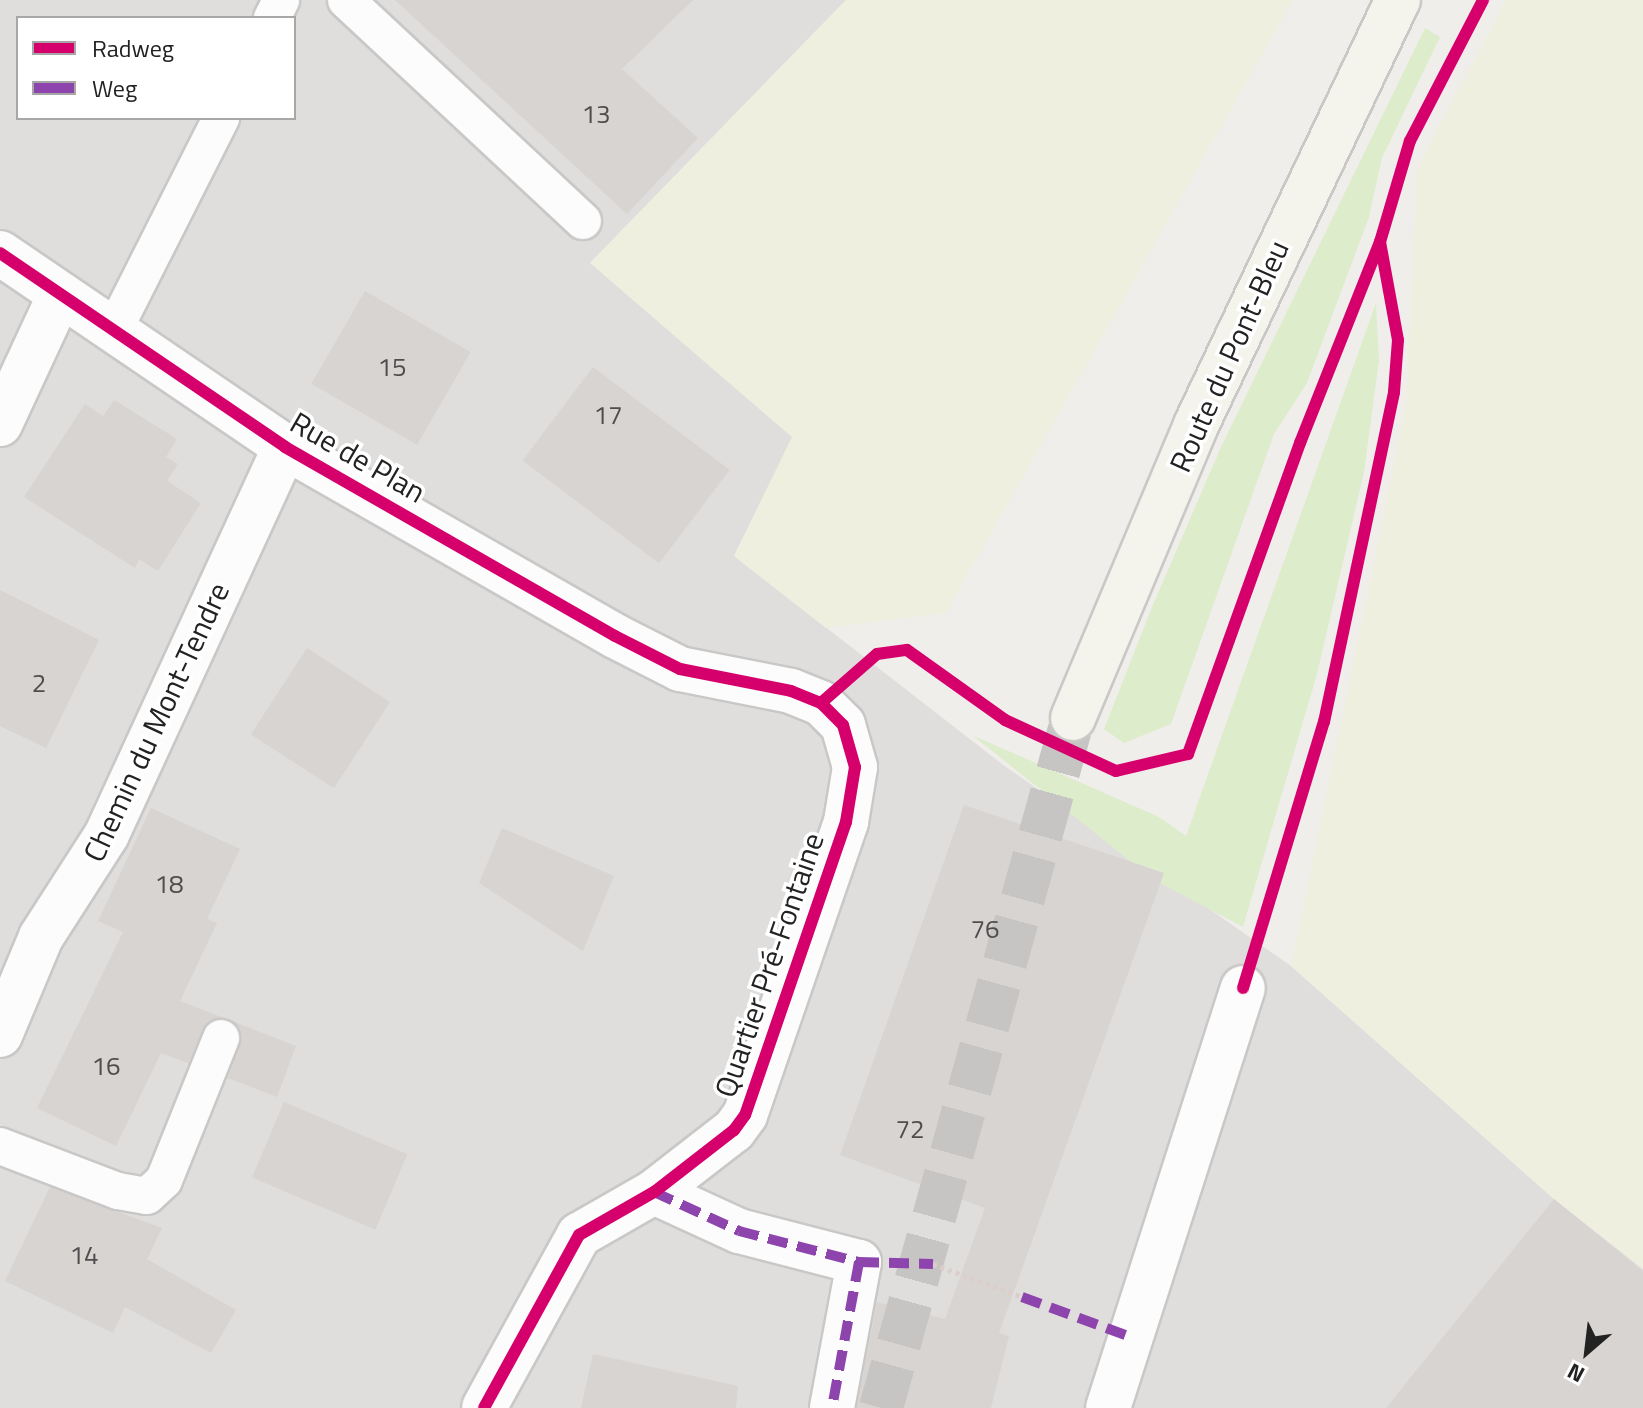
<!DOCTYPE html>
<html>
<head>
<meta charset="utf-8">
<style>
  body { margin:0 }
  #map { position:relative; width:1643px; height:1408px; overflow:hidden; background:#f0eeeb; font-family:"Titillium Web",sans-serif }
  div>[style] { position:absolute }
  .residential>* { inset:0; background:#dfdedc }
  .farmland>* { inset:0; background:#efefdf }
  .grass>* { inset:0; background:#ddeccb }
  .building>* { inset:0; background:#d7d4d2; transform-origin:0 0 }
  .secondary-tunnel>* { height:44px; margin-top:-22px; transform-origin:0; background:repeating-linear-gradient(90deg,#c7c5c3 0 44px,transparent 0 66px) }
  .path>* { height:5px; margin-top:-2.5px; transform-origin:0; background:repeating-linear-gradient(90deg,#dccecd 0 4px,transparent 0 8px) }
  .roads { filter:drop-shadow(2px 0 #c9c8c7) drop-shadow(-2px 0 #c9c8c7) drop-shadow(0 2px #c9c8c7) drop-shadow(0 -2px #c9c8c7) }
  .lane>* { height:36px; margin:-18px; padding:0 18px; transform-origin:18px; border-radius:18px; background:#fdfcfc }
  .street>* { height:44px; margin:-22px; padding:0 22px; transform-origin:22px; border-radius:22px; background:#fdfcfc }
  .secondary>* { height:44px; margin:-22px; padding:0 22px; transform-origin:22px; border-radius:22px; background:#f4f4ed }
  .quiet>* { height:10px; margin-top:-5px; transform-origin:0; background:repeating-linear-gradient(90deg,#8e44ad 0 20px,transparent 0 30px) }
  .cycleway>* { height:12px; margin:-6px; padding:0 6px; transform-origin:6px; border-radius:6px; background:#d6006c }
  span { translate:-50% -50%; white-space:nowrap; text-align:center; line-height:1.15; -webkit-text-stroke:7px #fff; paint-order:stroke }
  .number-label { font-size:26px; color:#4f4e4e }
  .number-label span { -webkit-text-stroke-width:0 }
  .street-label { font-size:30px; color:#222 }
  .legend { position:absolute; left:16px; top:16px; width:280px; height:104px; box-sizing:border-box; background:#fff; border:2px solid #a7a7a7; margin:0; padding:10px 14px; list-style:none; font-size:24px; color:#222 }
  .legend li { display:flex; align-items:center; gap:16px; height:40px }
  .legend b { width:40px; border:2px solid #a7a7a7 }
  .north { position:absolute; left:1547px; top:1312px; width:80px; height:80px; -webkit-text-stroke:6px #fff; paint-order:stroke; rotate:208deg; font-size:22px; font-weight:700; line-height:32px; text-align:center; color:#222 }
  .north::after { content:''; display:block; margin:auto; width:28px; height:36px; background:#222; clip-path:polygon(50% 0,100% 100%,50% 72%,0 100%) }
</style>
</head>
<body>
<div id="map">
  <div class="residential">
    <i style="clip-path:polygon(evenodd,0 0,846px 0,591px 262px,793px 437px,734px 556px,1002px 764px,1291px 966px,1554px 1199px,1643px 1269px,1643px 1408px,0 1408px,0 0,18px 18px,294px 18px,294px 118px,18px 118px,18px 18px)"></i>
  </div>
  <div class="farmland">
    <i style="clip-path:polygon(846px 0,1293px 0,946px 613px,826px 628px,734px 556px,792px 437px,590px 263px)"></i>
    <i style="clip-path:polygon(1506px 0,1643px 0,1643px 1269px,1554px 1199px,1291px 966px,1406px 405px,1417px 168px)"></i>
  </div>
  <div class="grass">
    <i style="clip-path:polygon(1425px 28px,1440px 37px,1382px 158px,1369px 217px,1307px 383px,1274px 434px,1171px 724px,1124px 743px,1104px 729px,1152px 607px,1221px 447px)"></i>
    <i style="clip-path:polygon(1376px 303px,1379px 360px,1364px 472px,1317px 674px,1243px 927px,1154px 880px,972px 735px,1159px 817px,1186px 836px)"></i>
  </div>
  <div class="building">
    <i style="clip-path:polygon(395px 0,693px 0,622px 69px,698px 138px,627px 214px)"></i>
    <i style="left:365px;top:291px;width:122px;height:107px;rotate:30deg"></i>
    <i style="left:593px;top:367px;width:171px;height:117px;rotate:37deg"></i>
    <i style="clip-path:polygon(114px 400px,177px 439px,166px 457px,178px 464px,167px 481px,201px 503px,158px 571px,139px 559px,135px 568px,24px 497px,85px 404px,103px 416px)"></i>
    <i style="clip-path:polygon(0 590px,99px 640px,46px 748px,0 726px)"></i>
    <i style="left:307px;top:648px;width:99px;height:103px;rotate:33deg"></i>
    <i style="clip-path:polygon(964px 805px,1164px 873px,999px 1333px,1009px 1336px,991px 1408px,857px 1408px,877px 1302px,945px 1319px,985px 1208px,840px 1155px)"></i>
    <i style="clip-path:polygon(151px 808px,240px 849px,207px 919px,217px 923px,180px 1001px,224px 1018px,207px 1022px,188px 1063px,161px 1053px,116px 1146px,37px 1108px,123px 932px,98px 921px)"></i>
    <i style="clip-path:polygon(502px 828px,614px 876px,583px 951px,479px 883px)"></i>
    <i style="clip-path:polygon(232px 1021px,296px 1046px,277px 1097px,228px 1078px,242px 1036px)"></i>
    <i style="left:284px;top:1102px;width:134px;height:82px;rotate:23deg"></i>
    <i style="clip-path:polygon(50px 1187px,162px 1228px,147px 1259px,236px 1310px,211px 1353px,125px 1307px,113px 1333px,5px 1281px)"></i>
    <i style="clip-path:polygon(1554px 1199px,1643px 1271px,1643px 1408px,1386px 1408px)"></i>
    <i style="clip-path:polygon(593px 1354px,738px 1386px,736px 1408px,581px 1408px)"></i>
  </div>
  <div class="secondary-tunnel">
    <i style="left:881px;top:1408px;width:716px;rotate:-74.45deg"></i>
  </div>
  <div class="path">
    <i style="left:933px;top:1264px;width:95px;rotate:20.3deg"></i>
  </div>
  <div class="roads">
    <div class="lane">
      <i style="left:346px;top:0;width:324px;rotate:43deg"></i>
      <i style="left:272px;top:18px;width:20px;rotate:-63deg"></i>
      <i style="left:113px;top:332px;width:240px;rotate:-63.2deg"></i>
      <i style="left:0;top:1146px;width:126px;rotate:20.9deg"></i>
      <i style="left:118px;top:1191px;width:29px;rotate:10deg"></i>
      <i style="left:147px;top:1196px;width:23px;rotate:-43deg"></i>
      <i style="left:164px;top:1180px;width:153px;rotate:-68.1deg"></i>
    </div>
    <div class="street">
      <i style="left:0;top:253px;width:345px;rotate:34.2deg"></i>
      <i style="left:285px;top:447px;width:380px;rotate:29.8deg"></i>
      <i style="left:615px;top:636px;width:73px;rotate:26.9deg"></i>
      <i style="left:680px;top:669px;width:113px;rotate:11.2deg"></i>
      <i style="left:791px;top:691px;width:32px;rotate:22deg"></i>
      <i style="left:821px;top:703px;width:31px;rotate:45deg"></i>
      <i style="left:843px;top:725px;width:44px;rotate:74.1deg"></i>
      <i style="left:855px;top:767px;width:56px;rotate:99.3deg"></i>
      <i style="left:846px;top:822px;width:310px;rotate:109deg"></i>
      <i style="left:745px;top:1115px;width:19px;rotate:126deg"></i>
      <i style="left:734px;top:1130px;width:101px;rotate:142.2deg"></i>
      <i style="left:654px;top:1192px;width:86px;rotate:150.2deg"></i>
      <i style="left:579px;top:1235px;width:197px;rotate:118.8deg"></i>
      <i style="left:0;top:424px;width:140px;rotate:-65.1deg"></i>
      <i style="left:0;top:1035px;width:106px;rotate:-67.3deg"></i>
      <i style="left:41px;top:937px;width:122px;rotate:-57.3deg"></i>
      <i style="left:107px;top:834px;width:426px;rotate:-65.3deg"></i>
      <i style="left:654px;top:1192px;width:94px;rotate:24.6deg"></i>
      <i style="left:739px;top:1231px;width:124px;rotate:14.5deg"></i>
      <i style="left:859px;top:1262px;width:148px;rotate:100.5deg"></i>
      <i style="left:1108px;top:1408px;width:441px;rotate:-72.2deg"></i>
    </div>
    <div class="secondary">
      <i style="left:1073px;top:718px;width:318px;rotate:-67.2deg"></i>
      <i style="left:1196px;top:425px;width:471px;rotate:-64.6deg"></i>
    </div>
  </div>
  <div class="quiet">
    <i style="left:654px;top:1192px;width:94px;rotate:24.6deg"></i>
    <i style="left:739px;top:1231px;width:124px;rotate:14.5deg"></i>
    <i style="left:859px;top:1262px;width:148px;rotate:100.5deg"></i>
    <i style="left:859px;top:1262px;width:74px;rotate:1.5deg"></i>
    <i style="left:1022px;top:1297px;width:113px;rotate:20.2deg"></i>
  </div>
  <div class="cycleway">
    <i style="left:0;top:253px;width:345px;rotate:34.2deg"></i>
    <i style="left:285px;top:447px;width:380px;rotate:29.8deg"></i>
    <i style="left:615px;top:636px;width:73px;rotate:26.9deg"></i>
    <i style="left:680px;top:669px;width:113px;rotate:11.2deg"></i>
    <i style="left:791px;top:691px;width:32px;rotate:22deg"></i>
    <i style="left:821px;top:703px;width:31px;rotate:45deg"></i>
    <i style="left:843px;top:725px;width:44px;rotate:74.1deg"></i>
    <i style="left:855px;top:767px;width:56px;rotate:99.3deg"></i>
    <i style="left:846px;top:822px;width:310px;rotate:109deg"></i>
    <i style="left:745px;top:1115px;width:19px;rotate:126deg"></i>
    <i style="left:734px;top:1130px;width:101px;rotate:142.2deg"></i>
    <i style="left:654px;top:1192px;width:86px;rotate:150.2deg"></i>
    <i style="left:579px;top:1235px;width:197px;rotate:118.8deg"></i>
    <i style="left:821px;top:703px;width:74px;rotate:-41.2deg"></i>
    <i style="left:877px;top:654px;width:30px;rotate:-8deg"></i>
    <i style="left:907px;top:650px;width:120px;rotate:35.5deg"></i>
    <i style="left:1005px;top:720px;width:122px;rotate:24.7deg"></i>
    <i style="left:1116px;top:771px;width:74px;rotate:-13.3deg"></i>
    <i style="left:1188px;top:754px;width:331px;rotate:-70.2deg"></i>
    <i style="left:1300px;top:443px;width:216px;rotate:-68.3deg"></i>
    <i style="left:1243px;top:988px;width:278px;rotate:-73.1deg"></i>
    <i style="left:1324px;top:722px;width:337px;rotate:-78deg"></i>
    <i style="left:1394px;top:392px;width:52px;rotate:-85.6deg"></i>
    <i style="left:1398px;top:340px;width:100px;rotate:-100.4deg"></i>
    <i style="left:1380px;top:242px;width:105px;rotate:-73.5deg"></i>
    <i style="left:1410px;top:141px;width:159px;rotate:-62.6deg"></i>
  </div>
  <div class="number-label">
    <span style="left:596px;top:114px">13</span>
    <span style="left:392px;top:367px">15</span>
    <span style="left:608px;top:415px">17</span>
    <span style="left:39px;top:683px">2</span>
    <span style="left:169px;top:884px">18</span>
    <span style="left:985px;top:929px">76</span>
    <span style="left:106px;top:1066px">16</span>
    <span style="left:910px;top:1129px">72</span>
    <span style="left:84px;top:1255px">14</span>
  </div>
  <div class="street-label">
    <span style="left:1229px;top:356px;rotate:-66deg">Route du Pont-Bleu</span>
    <span style="left:358px;top:457px;rotate:30deg">Rue de Plan</span>
    <span style="left:156px;top:722px;rotate:-65deg">Chemin du Mont-Tendre</span>
    <span style="left:769px;top:965px;rotate:-71deg">Quartier Pré-Fontaine</span>
  </div>
  <ul class="legend">
  <li><b style="height:10px;background:#d6006c"></b>Radweg</li>
  <li><b style="height:10px;background:#8e44ad"></b>Weg</li>
  </ul>
  <div class="north">N</div>
</div>
</body>
</html>
